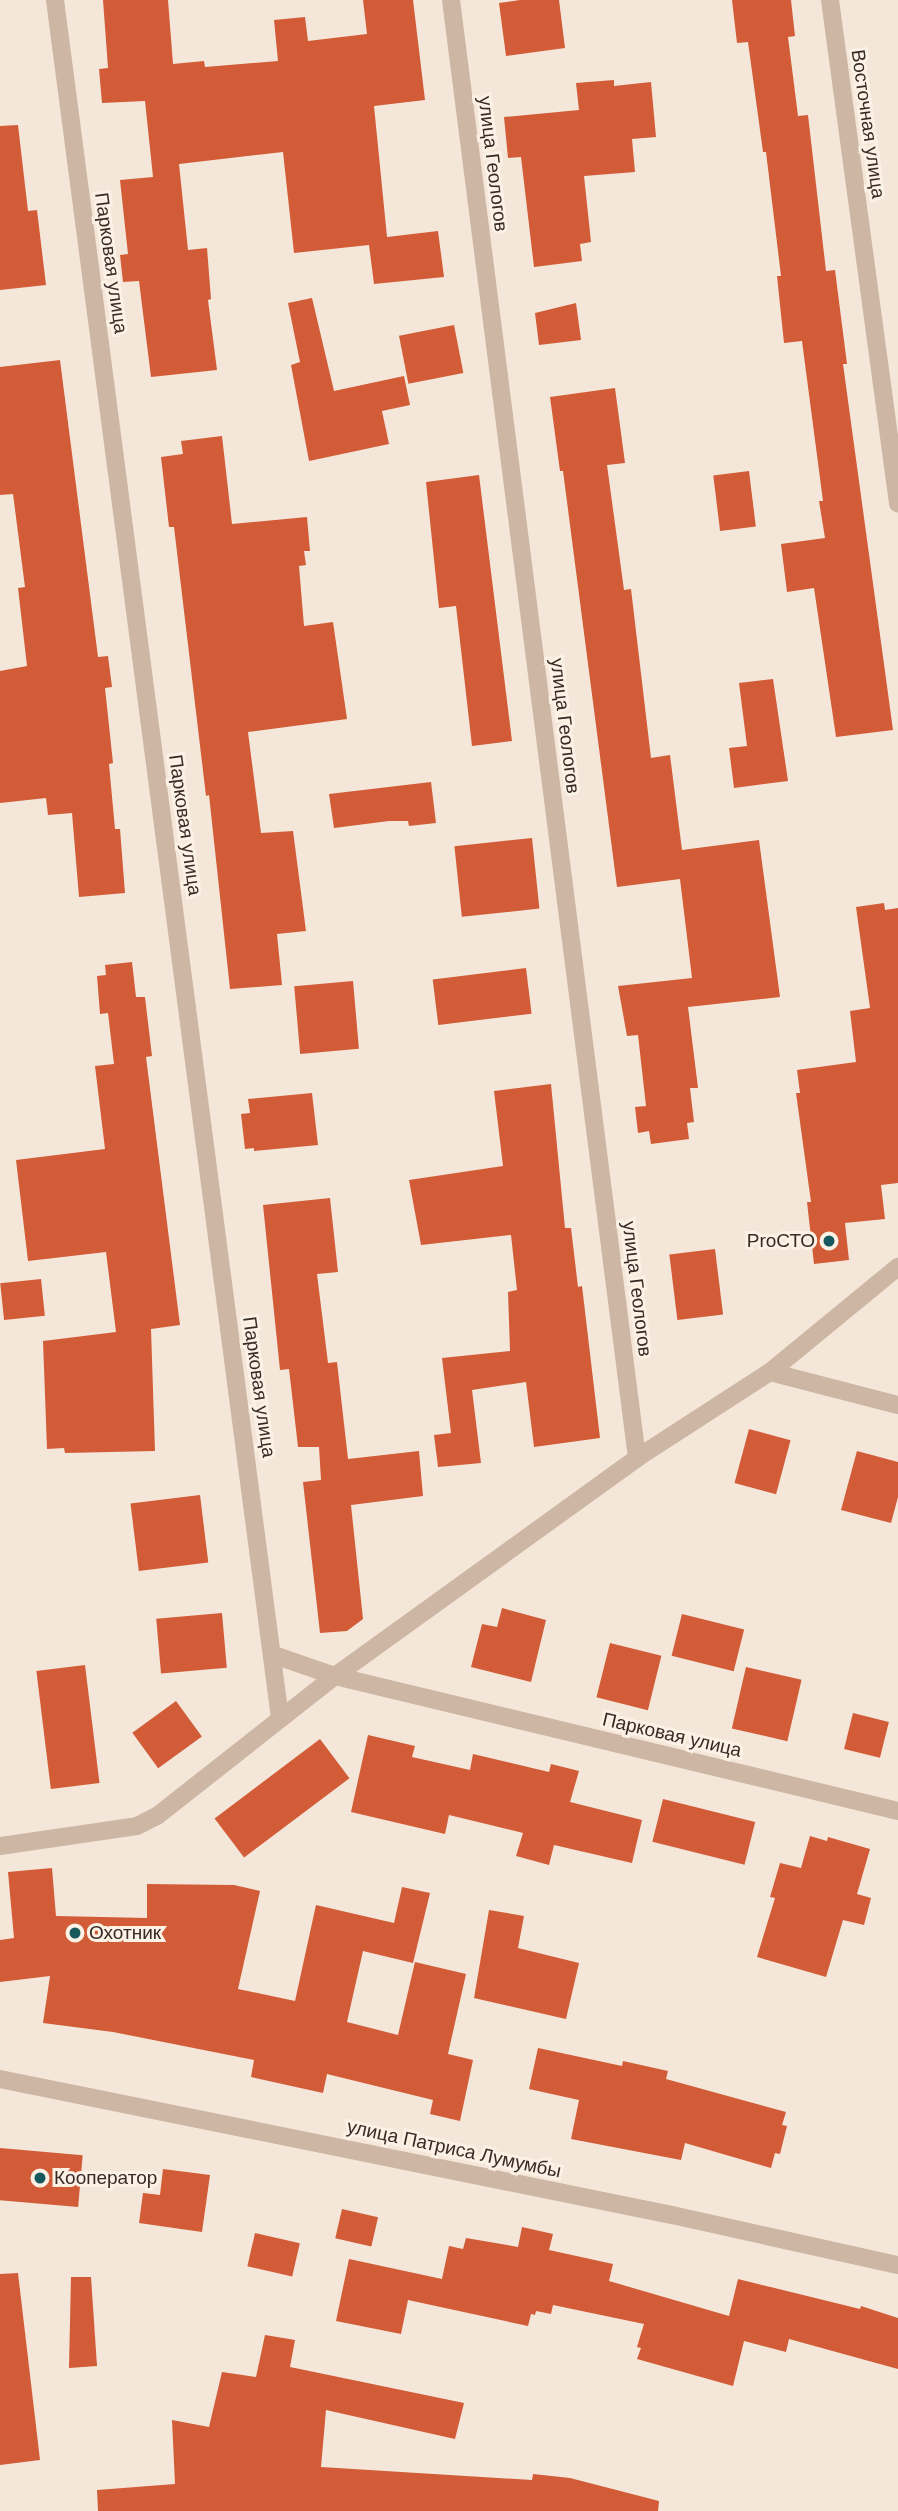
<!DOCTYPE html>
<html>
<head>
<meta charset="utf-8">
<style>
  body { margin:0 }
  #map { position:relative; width:898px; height:2511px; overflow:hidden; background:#f4e6d8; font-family:Helvetica,sans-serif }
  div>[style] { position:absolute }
  .building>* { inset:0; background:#d25c38; transform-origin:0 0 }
  .minor>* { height:18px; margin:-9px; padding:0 9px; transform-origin:9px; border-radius:9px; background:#cdb6a3 }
  .dots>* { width:19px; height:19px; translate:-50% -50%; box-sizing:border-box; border:4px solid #fbf1e5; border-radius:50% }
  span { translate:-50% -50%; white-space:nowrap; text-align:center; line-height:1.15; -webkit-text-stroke:6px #fbf1e5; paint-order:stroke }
  .street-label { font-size:19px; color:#372b26 }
  .poi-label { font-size:19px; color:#372b26 }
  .right { translate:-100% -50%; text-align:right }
  .left { translate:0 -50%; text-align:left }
</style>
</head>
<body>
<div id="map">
  <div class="building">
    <i style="clip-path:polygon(103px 0,168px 0,173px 64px,204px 61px,205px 67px,278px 61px,274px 20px,305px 17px,308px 41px,367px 34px,363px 0,413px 0,425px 100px,374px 106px,387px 237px,438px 231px,444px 277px,374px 284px,369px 245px,294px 253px,283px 152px,179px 164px,188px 250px,207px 248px,211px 299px,208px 300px,217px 370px,151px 377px,139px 281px,123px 282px,120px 255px,128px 254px,120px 180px,153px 177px,145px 101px,102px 103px,99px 69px,108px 68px)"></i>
    <i style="clip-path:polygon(520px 0,559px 0,565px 48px,506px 56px,499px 3px)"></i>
    <i style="clip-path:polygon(732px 0,791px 0,795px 36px,788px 37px,798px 116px,808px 115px,826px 271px,835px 270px,847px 364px,843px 364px,893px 730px,836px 737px,814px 588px,787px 592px,781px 544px,825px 538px,819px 501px,823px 501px,802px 341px,784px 343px,777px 276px,781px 276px,766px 152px,763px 152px,748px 42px,737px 43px)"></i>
    <i style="clip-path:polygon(614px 80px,614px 86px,651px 82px,656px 137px,632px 139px,635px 172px,584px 176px,591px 242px,580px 244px,582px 261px,534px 267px,521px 157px,508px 158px,504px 117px,579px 110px,576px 83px)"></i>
    <i style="clip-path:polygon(18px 125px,28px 211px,37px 210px,46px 285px,0 290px,0 126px)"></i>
    <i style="clip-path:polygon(312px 298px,334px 391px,404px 376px,410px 405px,382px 411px,389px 444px,309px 461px,291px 365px,300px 362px,288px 303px)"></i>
    <i style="clip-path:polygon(576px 303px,581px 340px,539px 345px,535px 313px)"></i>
    <i style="left:454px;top:325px;width:49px;height:56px;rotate:79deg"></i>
    <i style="clip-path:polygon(60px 360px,98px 657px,108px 656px,112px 687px,105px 688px,113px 763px,109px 764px,115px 829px,120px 829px,125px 893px,79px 897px,72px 813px,48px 815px,46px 798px,0 803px,0 671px,27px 666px,18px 588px,25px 587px,13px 494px,0 495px,0 367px)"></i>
    <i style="clip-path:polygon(615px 388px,625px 463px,607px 465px,624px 590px,631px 589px,651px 758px,670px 755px,682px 850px,759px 840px,780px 997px,688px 1007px,698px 1088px,690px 1088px,694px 1122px,687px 1123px,689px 1139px,651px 1144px,649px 1131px,638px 1133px,635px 1107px,646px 1106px,638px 1035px,627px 1036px,618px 986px,692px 978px,680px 879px,617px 887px,563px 471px,560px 471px,550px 397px)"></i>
    <i style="clip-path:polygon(222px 436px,232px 524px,307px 517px,310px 551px,304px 551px,306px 565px,299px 566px,304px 626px,333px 622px,347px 719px,248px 732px,261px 833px,293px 831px,306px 931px,277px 934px,282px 985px,230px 989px,209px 795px,206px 796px,174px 527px,169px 527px,161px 457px,183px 454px,181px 441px)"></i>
    <i style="left:749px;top:471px;width:56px;height:36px;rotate:83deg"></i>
    <i style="clip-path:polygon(479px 475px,512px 741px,472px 746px,456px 606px,439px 608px,426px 482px)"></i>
    <i style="clip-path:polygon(773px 679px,788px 781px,734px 788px,729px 748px,747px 746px,739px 683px)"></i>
    <i style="clip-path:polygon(431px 782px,436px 823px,409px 826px,408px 821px,389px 821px,334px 828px,329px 794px)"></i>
    <i style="left:532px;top:838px;width:71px;height:78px;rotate:84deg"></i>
    <i style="clip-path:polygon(884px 903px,885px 910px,898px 908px,898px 1183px,881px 1185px,885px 1219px,845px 1223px,849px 1260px,814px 1264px,807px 1202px,811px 1202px,796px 1093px,800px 1093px,797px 1070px,856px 1062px,850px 1011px,870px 1008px,856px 907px)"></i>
    <i style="clip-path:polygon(132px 962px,136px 997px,145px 997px,152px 1056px,146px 1057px,180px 1325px,151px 1329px,155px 1451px,65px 1453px,64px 1448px,47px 1449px,43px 1341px,116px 1332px,106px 1252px,28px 1261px,16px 1160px,105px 1149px,95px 1066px,114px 1064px,108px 1013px,100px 1014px,97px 976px,106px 975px,105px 965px)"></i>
    <i style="left:526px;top:968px;width:46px;height:94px;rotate:83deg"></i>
    <i style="left:353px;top:981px;width:68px;height:59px;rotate:85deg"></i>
    <i style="clip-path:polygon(551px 1084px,565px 1228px,571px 1228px,578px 1287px,582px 1286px,600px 1438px,534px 1447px,526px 1382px,472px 1390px,481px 1463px,438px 1467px,434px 1435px,451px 1433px,442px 1358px,510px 1351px,508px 1292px,517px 1290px,511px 1235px,421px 1245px,409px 1180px,503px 1166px,494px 1091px)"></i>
    <i style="clip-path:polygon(312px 1093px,318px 1145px,254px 1151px,254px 1148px,245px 1149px,241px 1114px,250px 1113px,248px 1099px)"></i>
    <i style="clip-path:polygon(330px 1198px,338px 1272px,317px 1274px,328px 1363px,337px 1362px,348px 1459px,419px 1451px,423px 1496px,351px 1505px,363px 1619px,347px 1631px,320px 1633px,303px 1482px,321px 1480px,319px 1447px,298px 1447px,289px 1369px,280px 1370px,263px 1205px)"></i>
    <i style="left:715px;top:1249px;width:66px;height:46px;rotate:83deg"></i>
    <i style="left:41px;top:1279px;width:37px;height:41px;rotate:84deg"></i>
    <i style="left:749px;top:1429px;width:43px;height:56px;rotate:15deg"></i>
    <i style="clip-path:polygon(857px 1451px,898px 1462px,898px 1497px,891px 1523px,841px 1510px)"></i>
    <i style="left:200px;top:1495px;width:68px;height:70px;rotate:83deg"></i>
    <i style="clip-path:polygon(502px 1608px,546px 1620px,531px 1682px,471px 1667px,482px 1624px,497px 1627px)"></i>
    <i style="left:222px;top:1613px;width:55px;height:66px;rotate:85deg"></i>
    <i style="left:682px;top:1614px;width:64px;height:43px;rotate:14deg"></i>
    <i style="left:610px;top:1643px;width:53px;height:56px;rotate:14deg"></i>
    <i style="left:85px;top:1665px;width:119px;height:49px;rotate:83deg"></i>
    <i style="left:746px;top:1667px;width:57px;height:63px;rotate:13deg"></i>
    <i style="left:176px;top:1701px;width:44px;height:54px;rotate:54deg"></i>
    <i style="left:853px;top:1713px;width:37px;height:37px;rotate:14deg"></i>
    <i style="clip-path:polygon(368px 1735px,415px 1746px,412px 1757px,470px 1770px,473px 1754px,549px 1772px,551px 1764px,579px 1771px,570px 1802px,642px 1820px,632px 1863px,554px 1845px,549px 1865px,516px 1856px,523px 1833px,449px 1815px,445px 1834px,351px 1812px)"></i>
    <i style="left:320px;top:1739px;width:49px;height:132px;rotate:53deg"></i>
    <i style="left:663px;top:1799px;width:95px;height:44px;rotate:14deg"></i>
    <i style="clip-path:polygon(810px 1836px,827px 1841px,828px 1837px,870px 1849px,857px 1894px,871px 1898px,864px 1925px,843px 1920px,826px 1977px,757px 1957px,775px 1898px,770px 1897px,780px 1863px,801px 1868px)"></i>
    <i style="clip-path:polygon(52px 1868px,56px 1916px,147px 1918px,147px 1884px,234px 1885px,260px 1891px,238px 1989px,295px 2001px,316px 1905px,394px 1923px,402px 1887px,430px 1893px,413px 1963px,363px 1951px,347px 2022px,398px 2035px,415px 1962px,466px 1974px,448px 2054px,473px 2060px,460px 2121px,430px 2114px,433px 2100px,327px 2074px,323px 2093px,251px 2077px,254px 2060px,113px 2032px,43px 2023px,50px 1976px,0 1982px,0 1940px,14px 1938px,8px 1872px)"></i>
    <i style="clip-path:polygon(489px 1910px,524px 1916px,518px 1948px,579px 1963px,566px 2019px,474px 1998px)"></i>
    <i style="clip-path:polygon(538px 2048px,622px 2066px,623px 2061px,668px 2071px,666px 2079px,786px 2112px,782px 2125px,787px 2126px,780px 2154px,775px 2153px,771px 2168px,685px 2143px,681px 2160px,571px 2139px,579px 2100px,529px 2089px)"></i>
    <i style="left:0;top:2148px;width:83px;height:52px;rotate:5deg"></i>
    <i style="clip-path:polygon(163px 2169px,210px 2175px,202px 2232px,139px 2223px,143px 2193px,160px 2195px)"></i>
    <i style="left:342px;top:2209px;width:37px;height:30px;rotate:13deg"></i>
    <i style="clip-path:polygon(522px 2227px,553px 2234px,549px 2250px,613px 2264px,609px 2281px,729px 2316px,738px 2279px,860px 2309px,861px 2306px,898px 2318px,898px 2369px,789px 2339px,786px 2352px,744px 2341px,733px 2386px,637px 2359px,641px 2348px,637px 2347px,644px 2324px,553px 2305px,551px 2314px,536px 2311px,535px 2315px,531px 2314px,528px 2326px,408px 2300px,401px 2334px,336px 2321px,349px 2259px,442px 2279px,449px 2246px,463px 2249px,466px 2238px,518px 2247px)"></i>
    <i style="left:255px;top:2233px;width:46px;height:34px;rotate:13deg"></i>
    <i style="clip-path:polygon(18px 2273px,40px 2460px,0 2465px,0 2274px)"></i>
    <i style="clip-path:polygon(71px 2277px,91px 2277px,97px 2366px,69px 2368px)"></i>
    <i style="clip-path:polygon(265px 2335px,295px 2340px,290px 2367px,464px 2403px,455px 2439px,326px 2410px,321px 2467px,532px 2480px,533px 2474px,570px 2478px,659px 2501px,658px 2511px,98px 2511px,97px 2490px,175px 2484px,172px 2420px,209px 2427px,222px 2372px,256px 2377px)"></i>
  </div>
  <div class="minor">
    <i style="left:55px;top:0;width:1733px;rotate:82.54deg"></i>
    <i style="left:451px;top:0;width:1470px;rotate:82.73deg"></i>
    <i style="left:830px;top:0;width:508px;rotate:82.3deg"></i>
    <i style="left:770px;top:1372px;width:132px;rotate:14.5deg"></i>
    <i style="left:274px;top:1655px;width:65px;rotate:19deg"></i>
    <i style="left:335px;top:1676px;width:579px;rotate:13.48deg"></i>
    <i style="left:0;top:1846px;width:138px;rotate:-8.3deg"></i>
    <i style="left:137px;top:1826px;width:22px;rotate:-27deg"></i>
    <i style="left:157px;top:1816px;width:226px;rotate:-38.2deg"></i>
    <i style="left:335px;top:1676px;width:372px;rotate:-35.8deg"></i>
    <i style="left:637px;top:1458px;width:158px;rotate:-32.9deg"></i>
    <i style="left:770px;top:1372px;width:166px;rotate:-39.4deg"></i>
    <i style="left:0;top:2079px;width:686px;rotate:11.44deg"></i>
    <i style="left:672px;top:2215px;width:231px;rotate:12.5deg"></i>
  </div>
  <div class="dots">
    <i style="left:829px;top:1241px;background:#17595d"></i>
    <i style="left:75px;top:1933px;background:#17595d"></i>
    <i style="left:40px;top:2178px;background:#17595d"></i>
  </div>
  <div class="street-label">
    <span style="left:868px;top:124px;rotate:82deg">Восточная улица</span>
    <span style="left:493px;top:164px;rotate:83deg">улица Геологов</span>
    <span style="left:111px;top:263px;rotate:82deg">Парковая улица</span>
    <span style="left:565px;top:726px;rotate:83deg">улица Геологов</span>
    <span style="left:185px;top:825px;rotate:82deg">Парковая улица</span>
    <span style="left:637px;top:1289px;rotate:83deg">улица Геологов</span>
    <span style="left:259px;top:1387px;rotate:82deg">Парковая улица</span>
    <span style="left:672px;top:1735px;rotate:13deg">Парковая улица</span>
    <span style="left:454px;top:2149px;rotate:12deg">улица Патриса Лумумбы</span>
  </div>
  <div class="poi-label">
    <span class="right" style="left:815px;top:1241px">ProСТО</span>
    <span class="left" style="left:89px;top:1933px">Охотник</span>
    <span class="left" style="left:54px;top:2178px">Кооператор</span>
  </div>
</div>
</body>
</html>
